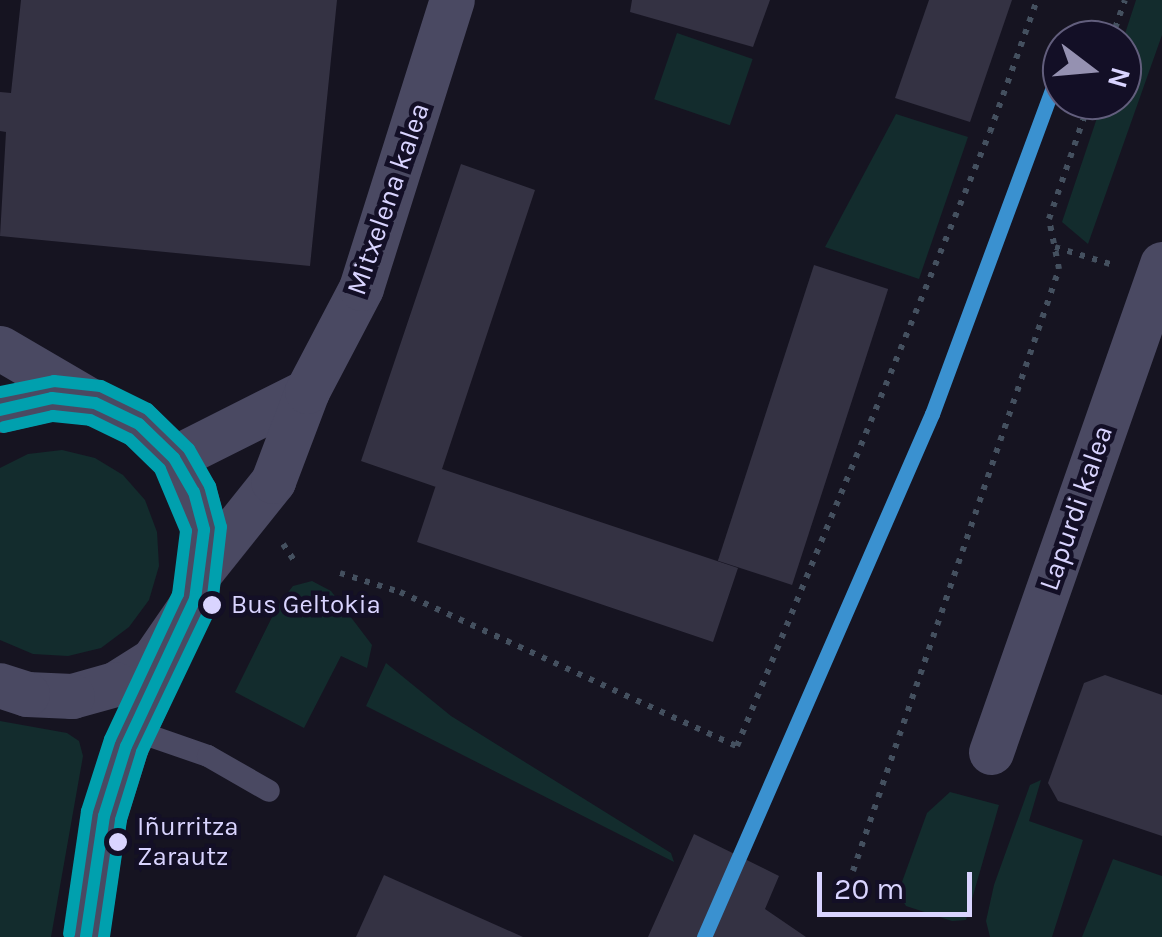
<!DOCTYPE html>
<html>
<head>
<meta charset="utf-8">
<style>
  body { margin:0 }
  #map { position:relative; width:1162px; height:937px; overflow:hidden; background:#161421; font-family:Karla,sans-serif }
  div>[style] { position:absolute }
  .green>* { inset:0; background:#132c2d; transform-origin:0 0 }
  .building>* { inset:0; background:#343243; transform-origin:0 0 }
  .path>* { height:6px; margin-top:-3px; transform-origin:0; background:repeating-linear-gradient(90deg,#44505f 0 5px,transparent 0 13px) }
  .lane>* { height:22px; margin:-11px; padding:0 11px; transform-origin:11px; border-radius:11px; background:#4a4962 }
  .street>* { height:45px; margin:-22.5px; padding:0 22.5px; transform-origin:22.5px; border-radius:22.5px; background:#4a4962 }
  .bus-1>* { height:12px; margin:-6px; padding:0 6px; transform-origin:6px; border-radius:6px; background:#00a0ae }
  .bus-2>* { height:12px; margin:-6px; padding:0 6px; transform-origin:6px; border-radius:6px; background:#00a0ae }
  .bus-3>* { height:12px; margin:-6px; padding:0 6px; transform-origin:6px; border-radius:6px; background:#00a0ae }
  .rail-1>* { height:15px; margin:-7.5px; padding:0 7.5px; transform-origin:7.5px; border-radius:7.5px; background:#3a91d0 }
  .dots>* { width:28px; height:28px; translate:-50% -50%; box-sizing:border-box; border:5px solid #130f26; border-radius:50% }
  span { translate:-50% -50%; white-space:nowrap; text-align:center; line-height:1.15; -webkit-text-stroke:9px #130f26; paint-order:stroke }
  .bus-label { font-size:26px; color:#d9d4ff }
  .left { translate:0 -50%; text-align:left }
  .street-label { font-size:28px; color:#d9d4ff }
  .north { position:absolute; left:1042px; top:20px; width:100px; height:100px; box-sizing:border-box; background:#130f26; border:2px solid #625e7d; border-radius:50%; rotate:106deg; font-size:28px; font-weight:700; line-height:40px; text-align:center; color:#d9d4ff }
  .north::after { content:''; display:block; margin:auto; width:35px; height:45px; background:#9591b1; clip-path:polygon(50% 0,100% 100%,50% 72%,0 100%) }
  .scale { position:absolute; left:817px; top:872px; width:155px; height:45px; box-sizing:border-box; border:5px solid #d9d4ff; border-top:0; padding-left:12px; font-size:30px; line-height:35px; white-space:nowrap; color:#d9d4ff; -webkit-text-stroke:8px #130f26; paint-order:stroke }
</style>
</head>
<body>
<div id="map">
  <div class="green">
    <i style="clip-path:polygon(1136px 0,1162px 0,1162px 35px,1088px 244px,1062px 222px,1103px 100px,1122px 100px,1122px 43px)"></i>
    <i style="left:677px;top:33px;width:80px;height:70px;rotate:19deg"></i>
    <i style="clip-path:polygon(896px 114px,968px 137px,919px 279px,825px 247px)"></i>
    <i style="clip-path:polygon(62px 450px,95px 458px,123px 475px,145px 500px,157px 532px,159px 566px,149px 600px,129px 627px,101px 648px,68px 656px,33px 654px,0 640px,0 468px,28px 454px)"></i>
    <i style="clip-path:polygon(312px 581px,331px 591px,372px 645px,367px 668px,341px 656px,304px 728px,235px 692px,278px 605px,293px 586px)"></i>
    <i style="clip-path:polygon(386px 663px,451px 716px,671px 853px,674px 862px,366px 706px)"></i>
    <i style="clip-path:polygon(0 721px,67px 733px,79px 741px,83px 756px,51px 937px,0 937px)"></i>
    <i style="clip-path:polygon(1041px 780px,1029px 821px,1083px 840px,1052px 937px,990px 937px,986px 921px,994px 885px,1030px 785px)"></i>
    <i style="clip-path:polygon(950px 792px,999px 805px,966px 920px,952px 921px,906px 906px,898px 893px,927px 813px)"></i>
    <i style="clip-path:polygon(1113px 859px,1162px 876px,1162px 937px,1082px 937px)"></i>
  </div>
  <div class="building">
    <i style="clip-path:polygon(21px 0,337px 0,310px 266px,0 236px,6px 132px,0 131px,0 92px,11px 93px)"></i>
    <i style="clip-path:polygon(632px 0,770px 0,753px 47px,630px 12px)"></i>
    <i style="clip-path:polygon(929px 0,1012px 0,970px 122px,895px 98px)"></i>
    <i style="clip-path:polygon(461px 164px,535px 190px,442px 469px,738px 568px,713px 642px,417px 542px,438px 479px,436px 487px,361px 461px)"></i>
    <i style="left:814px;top:265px;width:78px;height:311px;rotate:18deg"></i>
    <i style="clip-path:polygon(1105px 675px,1162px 695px,1162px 836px,1058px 801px,1048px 783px,1084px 683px)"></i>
    <i style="clip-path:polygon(694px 834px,779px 876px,765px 909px,806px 937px,648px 937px)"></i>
    <i style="clip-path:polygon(384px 875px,523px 937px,356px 937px)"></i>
  </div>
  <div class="path">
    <i style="left:1111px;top:40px;width:42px;rotate:-70.7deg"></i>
    <i style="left:1055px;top:247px;width:58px;rotate:17.2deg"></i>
    <i style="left:283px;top:544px;width:22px;rotate:56deg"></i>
    <i style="left:340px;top:573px;width:63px;rotate:17.6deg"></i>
    <i style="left:400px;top:592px;width:371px;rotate:24.6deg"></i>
    <i style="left:737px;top:746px;width:664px;rotate:-67.61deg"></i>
    <i style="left:990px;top:132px;width:140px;rotate:-70.4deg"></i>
    <i style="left:853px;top:871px;width:636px;rotate:-71.11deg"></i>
    <i style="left:1059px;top:269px;width:51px;rotate:-101.3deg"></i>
    <i style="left:1049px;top:219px;width:126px;rotate:-71deg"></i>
  </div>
  <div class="lane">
    <i style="left:133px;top:730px;width:79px;rotate:19.1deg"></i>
    <i style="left:208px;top:756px;width:70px;rotate:29.8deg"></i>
  </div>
  <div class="street">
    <i style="left:0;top:348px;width:103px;rotate:30.3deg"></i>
    <i style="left:0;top:410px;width:53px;rotate:-13deg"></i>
    <i style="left:52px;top:398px;width:43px;rotate:6.6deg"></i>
    <i style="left:95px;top:403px;width:49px;rotate:25.5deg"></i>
    <i style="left:139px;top:424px;width:49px;rotate:44.2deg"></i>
    <i style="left:174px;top:458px;width:39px;rotate:60deg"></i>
    <i style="left:194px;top:492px;width:39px;rotate:75deg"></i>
    <i style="left:204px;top:530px;width:70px;rotate:97.4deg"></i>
    <i style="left:195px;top:599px;width:74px;rotate:124.5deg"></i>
    <i style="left:153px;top:660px;width:45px;rotate:147.7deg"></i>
    <i style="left:115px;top:684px;width:45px;rotate:164.4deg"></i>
    <i style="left:72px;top:696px;width:45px;rotate:-177.5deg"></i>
    <i style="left:27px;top:694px;width:28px;rotate:-162deg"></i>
    <i style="left:174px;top:458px;width:149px;rotate:-26.7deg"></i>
    <i style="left:202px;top:570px;width:114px;rotate:-51.4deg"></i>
    <i style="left:273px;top:481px;width:96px;rotate:-69.3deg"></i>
    <i style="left:307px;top:391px;width:116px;rotate:-62.3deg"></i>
    <i style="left:361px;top:288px;width:302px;rotate:-72.5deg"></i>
    <i style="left:991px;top:752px;width:517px;rotate:-70.69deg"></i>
    <i style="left:86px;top:937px;width:122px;rotate:-81.5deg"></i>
    <i style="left:104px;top:816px;width:73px;rotate:-72.6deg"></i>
    <i style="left:126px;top:746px;width:110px;rotate:-65.3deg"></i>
  </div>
  <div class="bus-1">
    <i style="left:0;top:410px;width:53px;rotate:-13deg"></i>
    <i style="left:52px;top:398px;width:43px;rotate:6.6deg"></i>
    <i style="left:95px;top:403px;width:49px;rotate:25.5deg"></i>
    <i style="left:139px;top:424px;width:49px;rotate:44.2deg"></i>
    <i style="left:174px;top:458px;width:39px;rotate:60deg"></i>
    <i style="left:194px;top:492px;width:39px;rotate:75deg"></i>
    <i style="left:204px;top:530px;width:70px;rotate:97.4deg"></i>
    <i style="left:195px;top:599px;width:162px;rotate:115.1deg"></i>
    <i style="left:126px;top:746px;width:73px;rotate:107.4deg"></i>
    <i style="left:104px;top:816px;width:122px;rotate:98.5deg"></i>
  </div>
  <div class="bus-2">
    <i style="left:4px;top:427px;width:50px;rotate:-12.7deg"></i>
    <i style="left:53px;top:416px;width:37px;rotate:6deg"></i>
    <i style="left:90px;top:420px;width:43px;rotate:26deg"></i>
    <i style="left:129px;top:439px;width:43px;rotate:44.1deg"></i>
    <i style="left:160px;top:469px;width:67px;rotate:67.2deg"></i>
    <i style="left:186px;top:531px;width:64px;rotate:97.2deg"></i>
    <i style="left:178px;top:594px;width:160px;rotate:115.1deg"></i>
    <i style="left:110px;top:739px;width:76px;rotate:107.7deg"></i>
    <i style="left:87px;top:811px;width:124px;rotate:98.3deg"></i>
  </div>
  <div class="bus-3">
    <i style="left:0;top:392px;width:55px;rotate:-11.5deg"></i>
    <i style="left:54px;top:381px;width:47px;rotate:6.1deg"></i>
    <i style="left:101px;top:386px;width:52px;rotate:26.1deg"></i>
    <i style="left:148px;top:409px;width:57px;rotate:44.3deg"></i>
    <i style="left:189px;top:449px;width:43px;rotate:60.4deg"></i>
    <i style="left:210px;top:486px;width:42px;rotate:75deg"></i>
    <i style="left:221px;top:527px;width:79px;rotate:96.6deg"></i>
    <i style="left:212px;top:605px;width:163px;rotate:115.5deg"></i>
    <i style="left:142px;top:752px;width:71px;rotate:107.2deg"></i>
    <i style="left:121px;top:820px;width:118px;rotate:98.3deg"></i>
  </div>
  <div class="rail-1">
    <i style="left:704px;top:937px;width:571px;rotate:-66.45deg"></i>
    <i style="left:932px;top:414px;width:374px;rotate:-69.7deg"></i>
  </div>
  <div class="dots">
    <i style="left:212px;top:605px;background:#d9d4ff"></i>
    <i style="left:118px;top:842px;background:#d9d4ff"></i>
  </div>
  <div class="bus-label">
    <span class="left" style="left:231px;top:605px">Bus Geltokia</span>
    <span class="left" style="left:137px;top:842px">Iñurritza<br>Zarautz</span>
  </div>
  <div class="street-label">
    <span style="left:388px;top:199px;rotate:-71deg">Mitxelena kalea</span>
    <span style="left:1076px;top:508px;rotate:-71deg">Lapurdi kalea</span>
  </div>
  <div class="north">N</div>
  <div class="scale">20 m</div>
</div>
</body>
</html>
